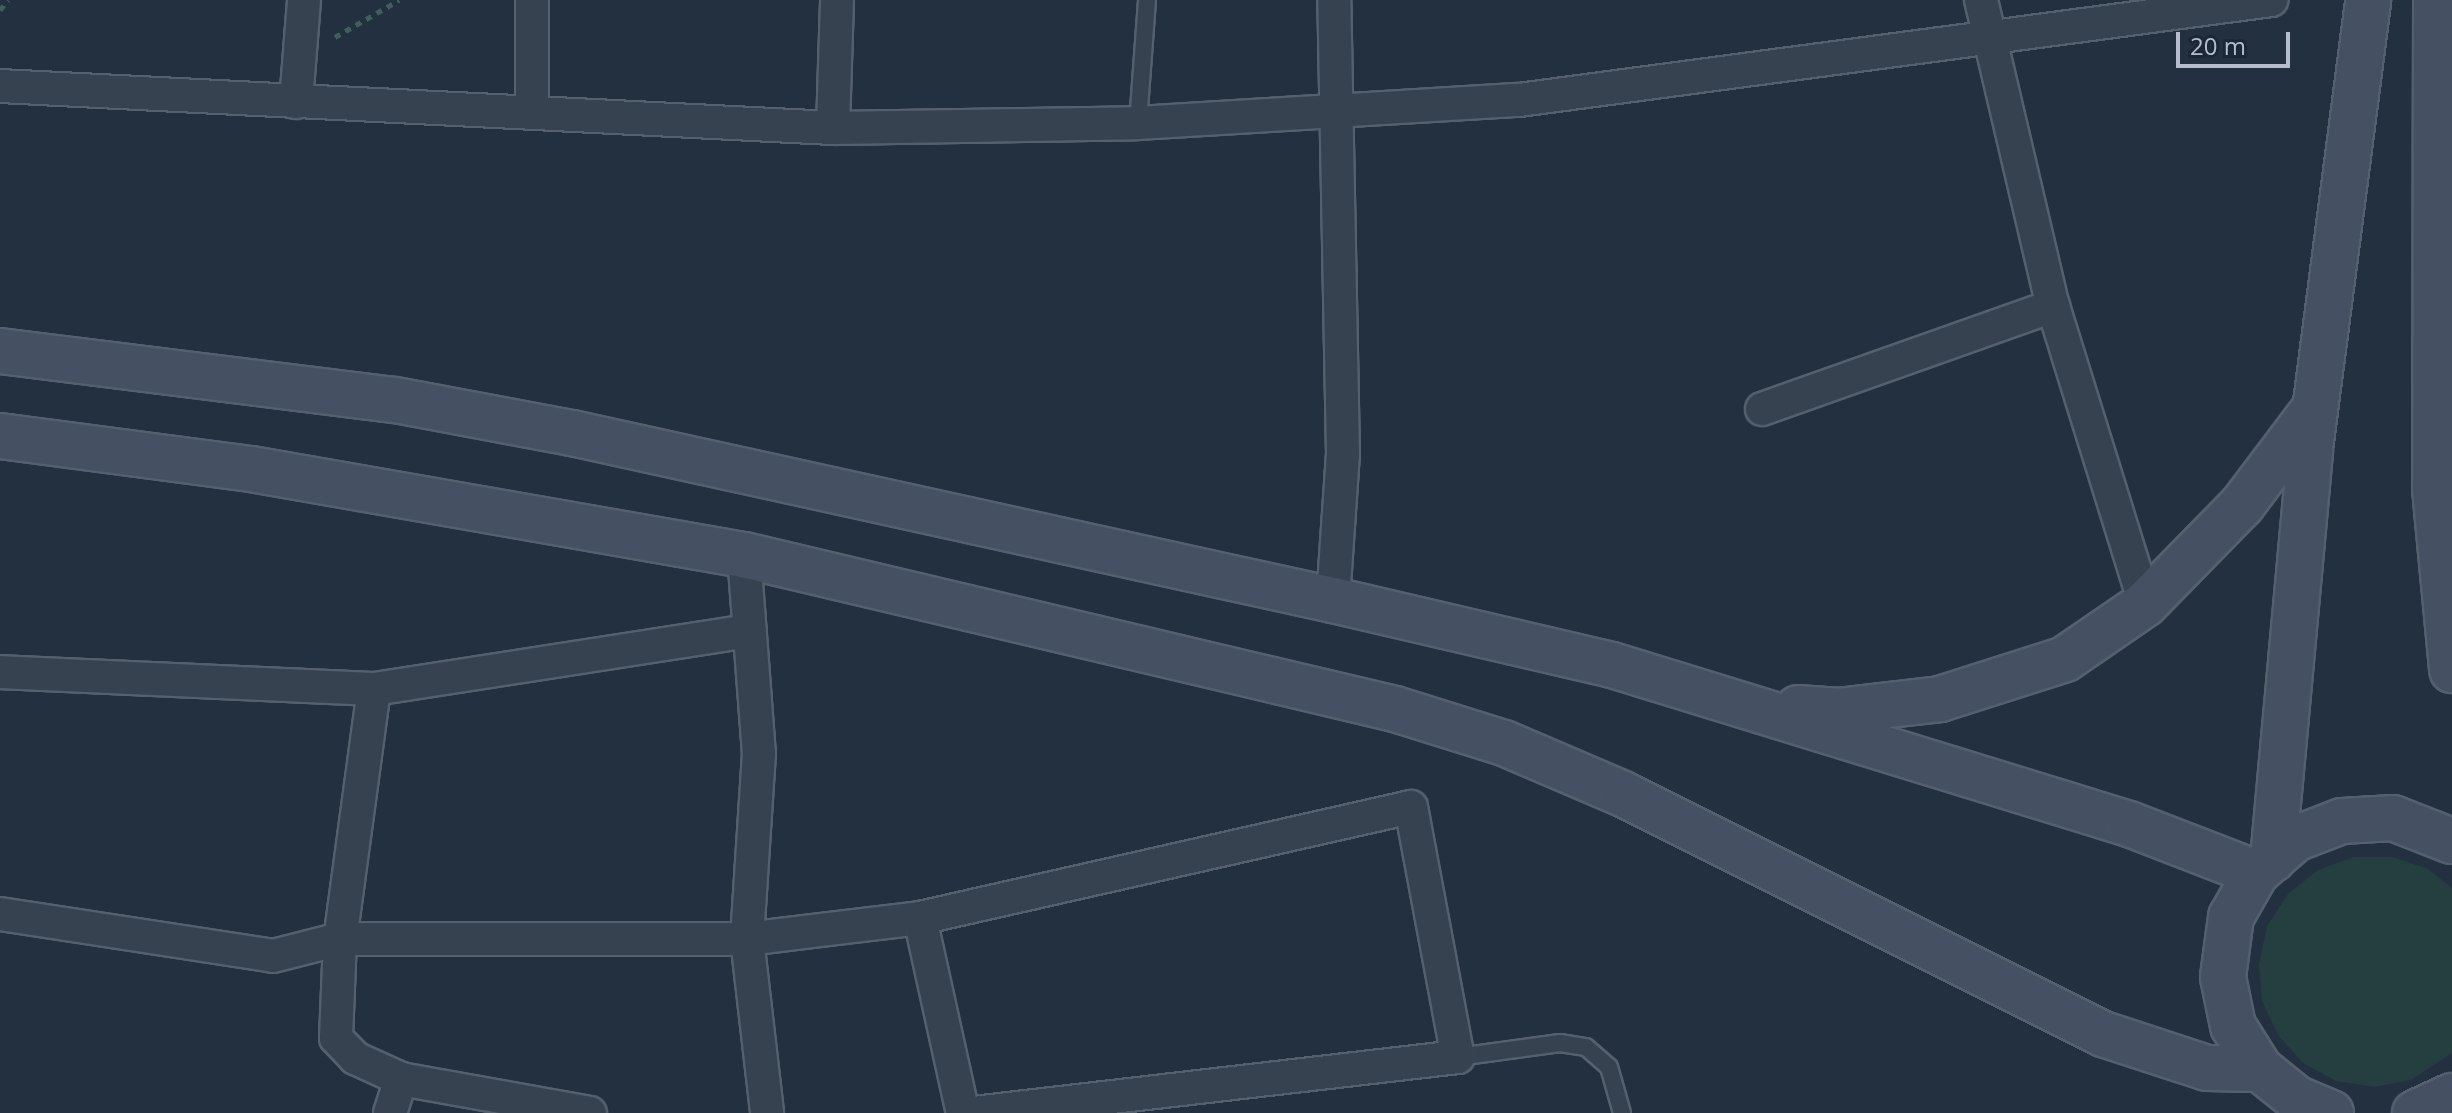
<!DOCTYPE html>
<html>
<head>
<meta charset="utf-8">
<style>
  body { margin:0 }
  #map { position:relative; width:2452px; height:1113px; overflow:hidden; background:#233040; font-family:"Open Sans",sans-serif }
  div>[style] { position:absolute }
  .green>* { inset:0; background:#253f41 }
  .path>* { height:5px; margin-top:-2.5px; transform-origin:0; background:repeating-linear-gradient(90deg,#435c5e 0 6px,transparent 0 12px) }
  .roads { filter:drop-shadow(2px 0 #55606e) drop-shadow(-2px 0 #55606e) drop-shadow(0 2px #55606e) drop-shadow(0 -2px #55606e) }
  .lane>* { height:16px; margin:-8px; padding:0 8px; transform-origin:8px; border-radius:8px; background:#374250 }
  .street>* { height:32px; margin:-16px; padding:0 16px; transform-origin:16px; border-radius:16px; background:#374250 }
  .secondary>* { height:44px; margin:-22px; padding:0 22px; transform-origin:22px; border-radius:22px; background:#455163 }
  span { translate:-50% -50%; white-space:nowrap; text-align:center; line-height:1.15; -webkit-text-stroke:6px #1c2735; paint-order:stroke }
  .scale { position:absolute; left:2176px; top:32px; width:114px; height:36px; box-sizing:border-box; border:4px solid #b4bdcb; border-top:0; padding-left:10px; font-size:24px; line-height:28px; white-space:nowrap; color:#b4bdcb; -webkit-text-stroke:6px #1c2735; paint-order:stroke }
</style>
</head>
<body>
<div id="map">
  <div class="green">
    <i style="clip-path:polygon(2354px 857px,2392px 857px,2428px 869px,2452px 888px,2452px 1053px,2411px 1080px,2374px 1087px,2336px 1081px,2303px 1063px,2278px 1035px,2262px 1001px,2259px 964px,2267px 926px,2288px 894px,2318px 870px)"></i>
  </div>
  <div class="path">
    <i style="left:0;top:10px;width:13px;rotate:-51deg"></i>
    <i style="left:335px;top:37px;width:74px;rotate:-30deg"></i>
  </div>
  <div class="roads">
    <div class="lane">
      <i style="left:1138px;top:123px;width:123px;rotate:-85.8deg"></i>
      <i style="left:1458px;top:1057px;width:103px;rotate:-7.8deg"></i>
      <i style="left:1560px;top:1043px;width:26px;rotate:9deg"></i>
      <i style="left:1586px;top:1047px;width:30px;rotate:41deg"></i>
      <i style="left:1609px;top:1067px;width:48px;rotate:74.2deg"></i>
    </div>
    <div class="street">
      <i style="left:1981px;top:0;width:314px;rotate:76.8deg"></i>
      <i style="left:2053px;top:306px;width:312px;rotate:72.8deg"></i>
      <i style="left:0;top:86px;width:834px;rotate:2.89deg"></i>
      <i style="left:833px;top:128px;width:305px;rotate:-0.9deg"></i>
      <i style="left:1138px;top:123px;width:382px;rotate:-3.5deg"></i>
      <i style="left:1519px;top:100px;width:759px;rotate:-7.57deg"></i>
      <i style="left:296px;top:102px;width:102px;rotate:-85.5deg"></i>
      <i style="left:532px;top:113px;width:113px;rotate:-90deg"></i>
      <i style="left:833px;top:128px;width:128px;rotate:-88.2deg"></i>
      <i style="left:1762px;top:409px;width:309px;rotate:-19.5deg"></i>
      <i style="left:744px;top:555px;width:199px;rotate:85.7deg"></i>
      <i style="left:759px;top:753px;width:186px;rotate:93.7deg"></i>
      <i style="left:747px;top:939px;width:175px;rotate:83.4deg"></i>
      <i style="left:1333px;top:600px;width:146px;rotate:-86.1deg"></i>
      <i style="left:1343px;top:454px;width:454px;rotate:-91.1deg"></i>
      <i style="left:0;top:672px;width:374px;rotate:2.6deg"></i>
      <i style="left:374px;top:689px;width:380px;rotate:-8.8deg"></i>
      <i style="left:374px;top:689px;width:252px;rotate:97.7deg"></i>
      <i style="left:340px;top:939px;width:99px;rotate:92.3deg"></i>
      <i style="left:336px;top:1038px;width:28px;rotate:46deg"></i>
      <i style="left:355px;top:1058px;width:51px;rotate:24.5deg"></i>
      <i style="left:0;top:914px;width:276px;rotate:8.7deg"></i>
      <i style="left:273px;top:956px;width:69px;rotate:-14.2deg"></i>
      <i style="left:340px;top:939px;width:407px"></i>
      <i style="left:747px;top:939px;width:174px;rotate:-6.9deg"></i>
      <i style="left:920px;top:918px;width:503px;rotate:-12.74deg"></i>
      <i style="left:1411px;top:807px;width:254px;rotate:79.4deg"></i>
      <i style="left:1458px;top:1057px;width:489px;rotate:173.4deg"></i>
      <i style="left:920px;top:918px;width:200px;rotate:77.6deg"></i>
      <i style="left:390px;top:1113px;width:36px;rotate:-72deg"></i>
      <i style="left:401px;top:1079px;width:192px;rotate:10.2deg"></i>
    </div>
    <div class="secondary">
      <i style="left:2436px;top:0;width:489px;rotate:90.1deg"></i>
      <i style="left:2435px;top:489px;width:182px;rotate:84.6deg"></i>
      <i style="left:0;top:351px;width:398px;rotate:7.1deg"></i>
      <i style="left:395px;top:400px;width:180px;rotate:10.6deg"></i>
      <i style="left:572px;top:433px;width:779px;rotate:12.38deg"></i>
      <i style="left:1333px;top:600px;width:286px;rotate:13.1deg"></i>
      <i style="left:1612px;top:665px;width:541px;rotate:17.09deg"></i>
      <i style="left:2129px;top:824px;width:136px;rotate:21.1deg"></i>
      <i style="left:0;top:436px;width:253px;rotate:7.5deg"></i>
      <i style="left:251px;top:469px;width:500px;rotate:9.9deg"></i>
      <i style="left:744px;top:555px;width:669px;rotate:13.31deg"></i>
      <i style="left:1395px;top:709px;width:114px;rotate:17.3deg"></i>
      <i style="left:1504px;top:743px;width:129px;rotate:23.2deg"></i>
      <i style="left:1623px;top:794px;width:537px;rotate:26.57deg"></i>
      <i style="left:2103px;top:1034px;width:109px;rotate:18.1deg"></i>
      <i style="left:2207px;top:1068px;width:53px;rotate:1.1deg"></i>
      <i style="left:1798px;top:708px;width:39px;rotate:4deg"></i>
      <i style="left:1837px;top:711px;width:104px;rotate:-6.6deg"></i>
      <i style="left:1940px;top:699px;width:131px;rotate:-17.7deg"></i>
      <i style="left:2065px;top:659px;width:97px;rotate:-34.5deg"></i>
      <i style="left:2145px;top:604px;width:139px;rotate:-45.6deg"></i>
      <i style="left:2242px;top:505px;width:121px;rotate:-53deg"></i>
      <i style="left:2273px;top:859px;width:412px;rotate:-84.8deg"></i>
      <i style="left:2310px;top:449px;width:453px;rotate:-82.6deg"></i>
      <i style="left:2331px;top:1113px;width:38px;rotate:-157deg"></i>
      <i style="left:2296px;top:1098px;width:46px;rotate:-141.1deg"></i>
      <i style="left:2260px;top:1069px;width:51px;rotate:-122.1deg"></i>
      <i style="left:2233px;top:1026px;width:50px;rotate:-101.5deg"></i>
      <i style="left:2223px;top:977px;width:61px;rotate:-82.4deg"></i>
      <i style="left:2231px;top:917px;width:51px;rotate:-60.4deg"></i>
      <i style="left:2256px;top:873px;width:52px;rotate:-41.1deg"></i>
      <i style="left:2295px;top:839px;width:50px;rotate:-21deg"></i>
      <i style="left:2342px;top:821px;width:51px;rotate:-3.4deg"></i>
      <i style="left:2393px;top:818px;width:63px;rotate:21.3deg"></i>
      <i style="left:2415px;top:1113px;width:41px;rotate:-24.7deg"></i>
    </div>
  </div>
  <div class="scale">20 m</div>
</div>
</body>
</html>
